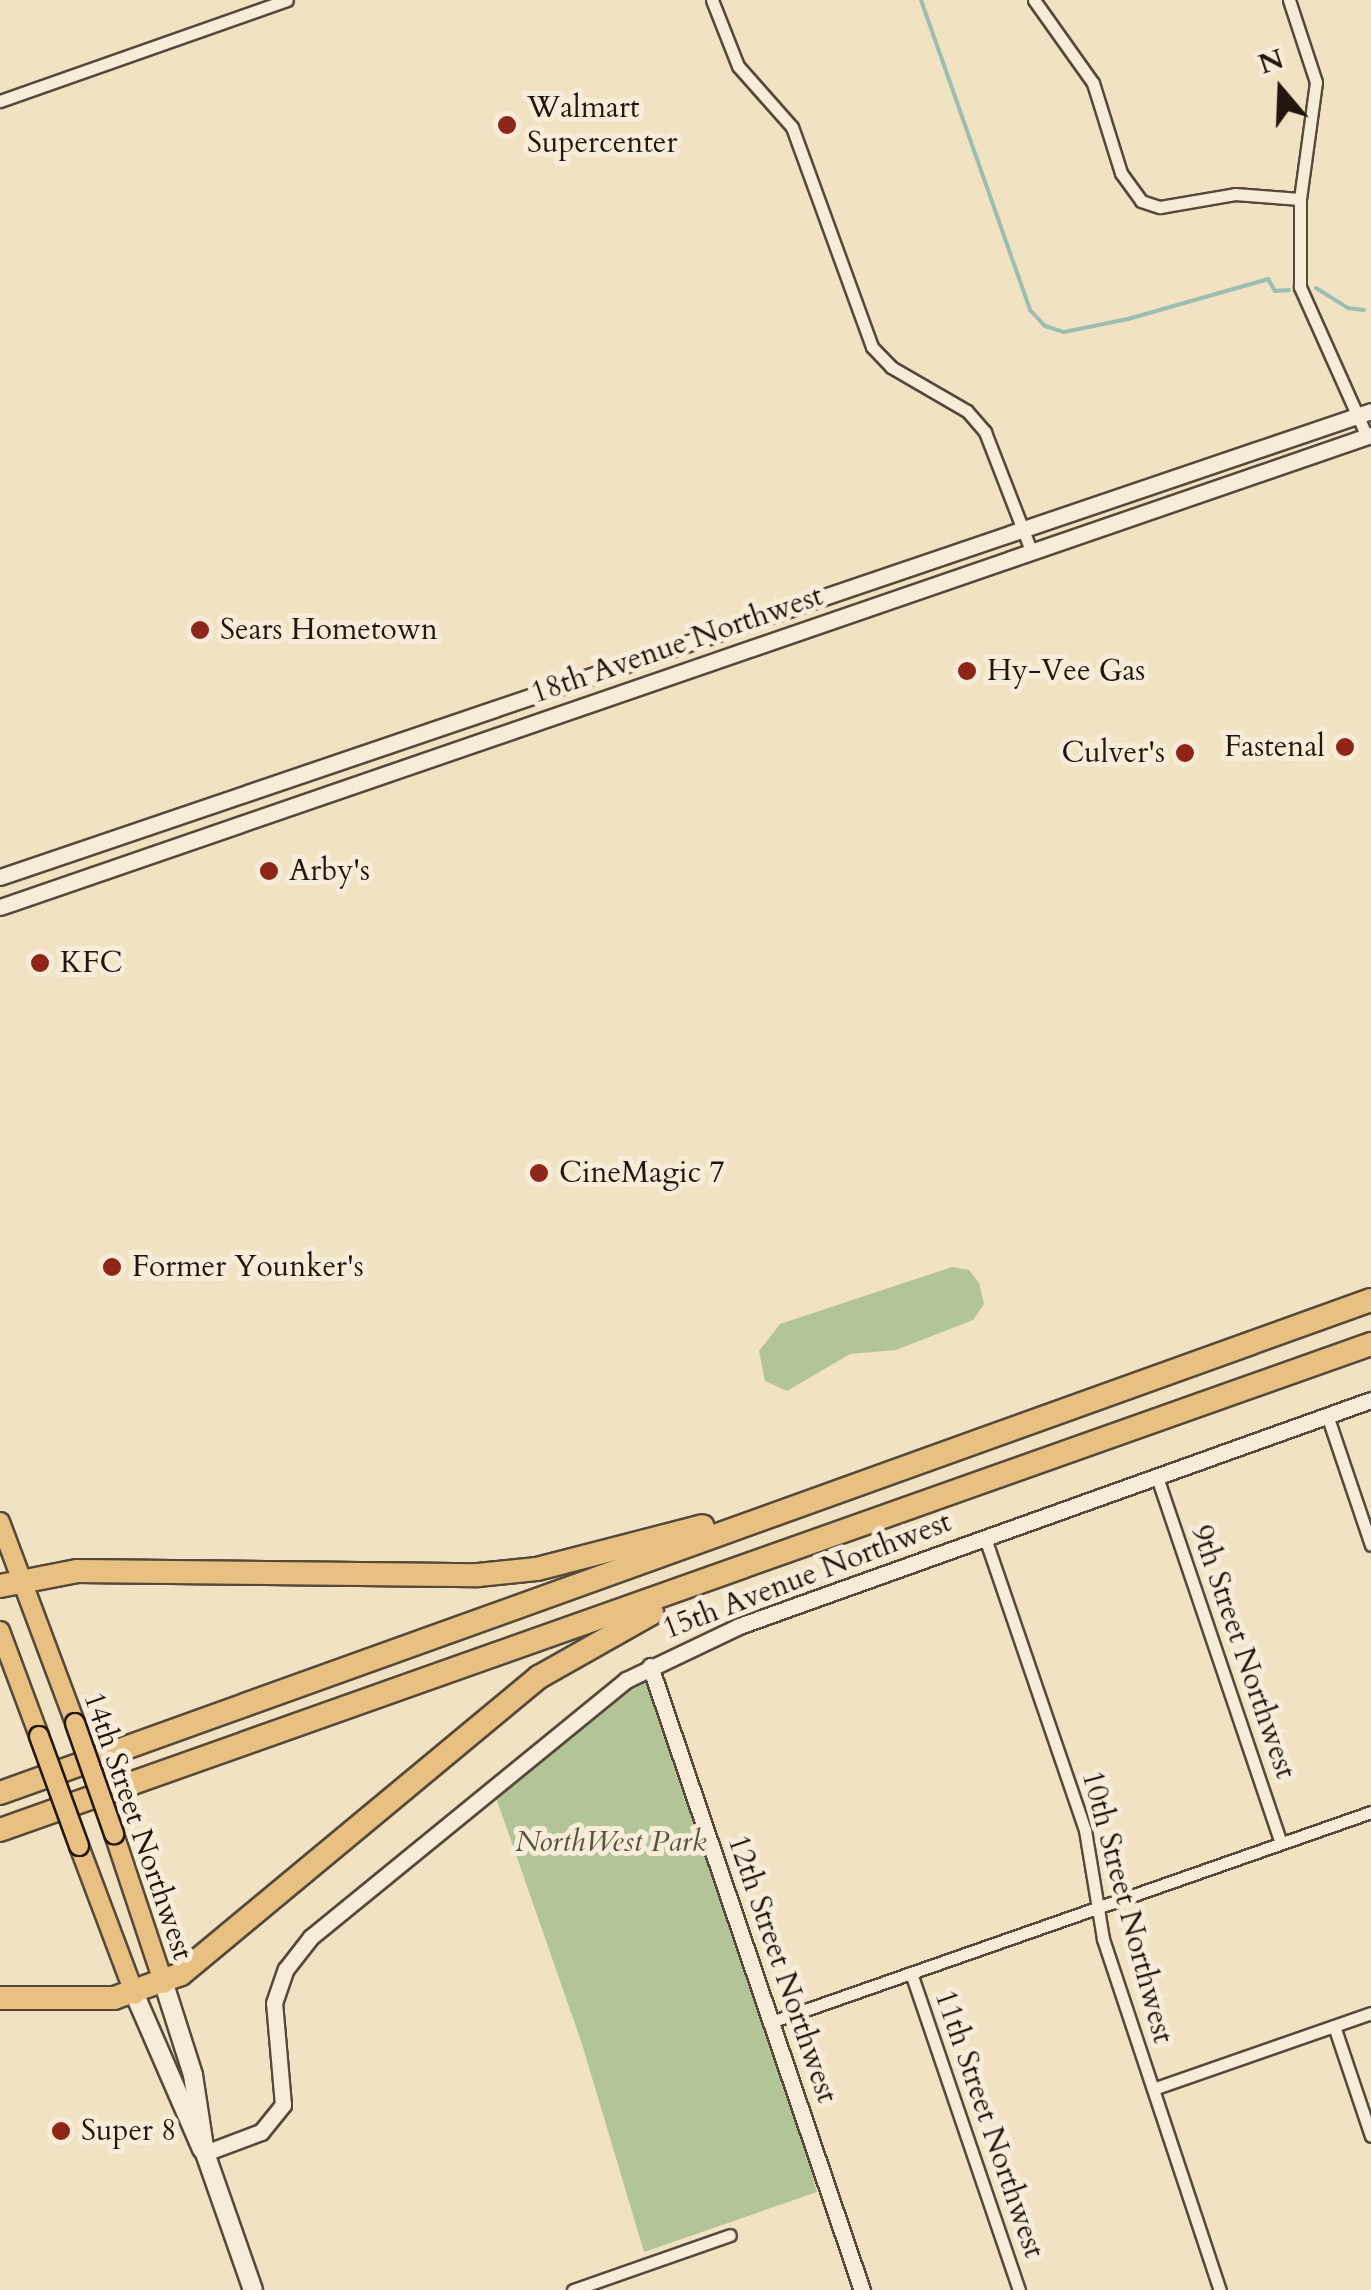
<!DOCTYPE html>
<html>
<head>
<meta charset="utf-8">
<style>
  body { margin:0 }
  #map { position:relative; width:1371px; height:2290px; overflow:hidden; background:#f1e2c3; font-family:Cardo,serif }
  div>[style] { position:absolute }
  .green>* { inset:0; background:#b4c499 }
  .stream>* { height:4px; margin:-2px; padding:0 2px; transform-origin:2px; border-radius:2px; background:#9bbeb2 }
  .roads { filter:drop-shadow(2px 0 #56493a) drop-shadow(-2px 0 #56493a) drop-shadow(0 2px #56493a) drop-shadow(0 -2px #56493a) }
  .minor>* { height:11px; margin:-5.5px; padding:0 5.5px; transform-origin:5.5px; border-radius:5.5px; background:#f6ecd8 }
  .tertiary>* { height:15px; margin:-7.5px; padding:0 7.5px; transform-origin:7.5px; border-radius:7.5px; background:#f6ecd8 }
  .secondary>* { height:18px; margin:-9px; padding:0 9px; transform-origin:9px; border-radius:9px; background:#f6ecd8 }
  .primary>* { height:18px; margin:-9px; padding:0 9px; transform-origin:9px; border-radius:9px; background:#e8c182 }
  .motorway>* { height:22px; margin:-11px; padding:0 11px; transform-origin:11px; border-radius:11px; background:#e8c182 }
  .bridges { filter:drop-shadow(2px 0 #23160c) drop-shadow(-2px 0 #23160c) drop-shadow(0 2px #23160c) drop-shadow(0 -2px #23160c) }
  .primary-bridge>* { height:18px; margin:-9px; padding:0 9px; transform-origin:9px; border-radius:9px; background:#e8c182 }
  .dots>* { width:28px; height:28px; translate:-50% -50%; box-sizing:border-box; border:5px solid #f6ecd8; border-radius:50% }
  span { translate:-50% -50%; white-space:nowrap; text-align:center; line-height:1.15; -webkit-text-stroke:10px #f6ecd8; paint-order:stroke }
  .poi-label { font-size:30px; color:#23160c }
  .left { translate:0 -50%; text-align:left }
  .right { translate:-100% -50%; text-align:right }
  .street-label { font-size:30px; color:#23160c }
  .park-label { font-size:30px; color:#56533d; font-style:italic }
  .north { position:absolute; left:1231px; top:40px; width:100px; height:100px; -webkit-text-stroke:8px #f6ecd8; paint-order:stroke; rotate:341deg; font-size:28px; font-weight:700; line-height:40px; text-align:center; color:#23160c }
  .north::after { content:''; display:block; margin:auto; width:35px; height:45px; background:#23160c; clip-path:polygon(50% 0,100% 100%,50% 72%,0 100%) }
</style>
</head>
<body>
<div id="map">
  <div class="green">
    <i style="clip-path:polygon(952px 1267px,969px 1270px,979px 1283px,984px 1304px,973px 1320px,896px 1350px,850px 1354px,787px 1391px,765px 1381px,759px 1351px,780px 1324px)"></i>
    <i style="clip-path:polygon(650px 1666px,760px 1989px,817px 2192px,644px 2252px,582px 2044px,492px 1786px)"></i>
  </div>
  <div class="stream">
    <i style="left:921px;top:0;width:329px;rotate:70.6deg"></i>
    <i style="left:1030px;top:310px;width:22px;rotate:47deg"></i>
    <i style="left:1045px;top:326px;width:20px;rotate:18deg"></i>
    <i style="left:1064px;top:332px;width:65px;rotate:-11.5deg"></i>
    <i style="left:1128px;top:319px;width:146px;rotate:-15.9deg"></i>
    <i style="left:1268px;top:279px;width:14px;rotate:60deg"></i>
    <i style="left:1275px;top:291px;width:14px;rotate:-4deg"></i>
    <i style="left:1316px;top:288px;width:38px;rotate:32deg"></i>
    <i style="left:1348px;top:308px;width:16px;rotate:7deg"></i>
  </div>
  <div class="roads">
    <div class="minor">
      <i style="left:712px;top:0;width:71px;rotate:68.5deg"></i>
      <i style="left:738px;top:66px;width:81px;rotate:48.5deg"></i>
      <i style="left:792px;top:127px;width:234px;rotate:70deg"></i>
      <i style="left:872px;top:347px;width:28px;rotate:46deg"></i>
      <i style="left:891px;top:367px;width:88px;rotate:30.1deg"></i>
      <i style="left:967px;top:411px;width:28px;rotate:49deg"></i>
      <i style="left:985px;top:432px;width:130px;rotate:68.8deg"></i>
      <i style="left:1034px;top:0;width:102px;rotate:54.6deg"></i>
      <i style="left:1093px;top:83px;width:94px;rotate:72.7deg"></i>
      <i style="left:1121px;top:173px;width:34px;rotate:54deg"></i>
      <i style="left:1141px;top:201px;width:20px;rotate:18deg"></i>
      <i style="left:1160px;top:207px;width:76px;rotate:-9.8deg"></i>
      <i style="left:1235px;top:194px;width:65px;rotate:4.4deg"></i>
      <i style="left:1289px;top:0;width:86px;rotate:71.8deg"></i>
      <i style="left:1316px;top:82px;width:118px;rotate:97.8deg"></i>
      <i style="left:1300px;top:199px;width:88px;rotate:90deg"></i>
      <i style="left:1300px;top:287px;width:164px;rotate:65.9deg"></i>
      <i style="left:0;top:101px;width:304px;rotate:-19.4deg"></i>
      <i style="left:1327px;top:1415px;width:137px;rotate:71.3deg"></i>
      <i style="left:1157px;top:1477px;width:386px;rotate:71.3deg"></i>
      <i style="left:985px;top:1538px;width:309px;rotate:71.1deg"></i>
      <i style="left:1085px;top:1830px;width:110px;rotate:80.6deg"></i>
      <i style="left:1103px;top:1939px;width:370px;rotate:71.6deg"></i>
      <i style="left:911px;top:1973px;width:335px;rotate:71.2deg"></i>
      <i style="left:771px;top:2022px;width:636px;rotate:-19.29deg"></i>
      <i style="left:1334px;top:2026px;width:116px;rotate:71.4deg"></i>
      <i style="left:1153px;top:2089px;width:231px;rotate:-19.2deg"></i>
      <i style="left:573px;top:2290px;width:166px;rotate:-19.3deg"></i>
    </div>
    <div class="tertiary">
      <i style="left:0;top:877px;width:1448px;rotate:-18.77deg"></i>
      <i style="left:0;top:907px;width:1450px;rotate:-19deg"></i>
      <i style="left:650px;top:1666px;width:659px;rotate:71.24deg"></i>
      <i style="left:205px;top:2153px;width:60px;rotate:-20.6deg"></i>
      <i style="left:261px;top:2132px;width:35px;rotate:-51deg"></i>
      <i style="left:283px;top:2105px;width:102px;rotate:-95deg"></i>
      <i style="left:274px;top:2003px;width:36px;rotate:-71deg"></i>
      <i style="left:286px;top:1969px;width:41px;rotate:-52deg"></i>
      <i style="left:311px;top:1937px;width:407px;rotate:-39.2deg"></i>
      <i style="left:626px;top:1680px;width:125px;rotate:-25.5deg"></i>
      <i style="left:739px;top:1626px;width:671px;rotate:-19.68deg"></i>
    </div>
    <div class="secondary">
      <i style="left:164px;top:1984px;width:96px;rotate:72.3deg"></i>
      <i style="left:193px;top:2075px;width:79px;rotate:81.3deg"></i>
      <i style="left:205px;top:2153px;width:145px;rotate:70.7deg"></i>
      <i style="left:135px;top:1995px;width:168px;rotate:66.5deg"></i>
    </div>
    <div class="primary">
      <i style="left:0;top:1522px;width:215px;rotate:69.5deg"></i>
      <i style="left:0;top:1631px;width:112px;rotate:69.6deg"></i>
      <i style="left:114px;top:1834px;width:158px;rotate:71.6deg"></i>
      <i style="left:79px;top:1846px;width:159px;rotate:69.4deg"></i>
    </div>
    <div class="motorway">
      <i style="left:0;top:1586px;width:78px;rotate:-11deg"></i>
      <i style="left:77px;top:1571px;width:401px;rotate:0.6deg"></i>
      <i style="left:478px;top:1575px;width:59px;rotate:-5.8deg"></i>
      <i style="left:537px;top:1569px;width:171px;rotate:-14.5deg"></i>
      <i style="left:0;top:1793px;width:1457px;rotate:-19.78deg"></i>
      <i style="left:0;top:1830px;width:1455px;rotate:-19.52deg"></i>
      <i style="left:0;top:1998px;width:114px"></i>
      <i style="left:114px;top:1998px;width:71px;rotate:-19.7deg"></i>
      <i style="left:181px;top:1974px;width:465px;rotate:-39.7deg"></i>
      <i style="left:539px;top:1677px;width:130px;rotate:-29.5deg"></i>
    </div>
  </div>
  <div class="bridges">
    <div class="primary-bridge">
      <i style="left:75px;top:1723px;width:118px;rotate:70.6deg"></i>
      <i style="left:39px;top:1736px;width:117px;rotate:70deg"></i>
    </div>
  </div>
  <div class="dots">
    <i style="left:507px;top:125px;background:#8f2418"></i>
    <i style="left:200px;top:630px;background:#8f2418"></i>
    <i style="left:967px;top:671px;background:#8f2418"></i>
    <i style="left:1345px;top:747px;background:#8f2418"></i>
    <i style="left:1185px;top:753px;background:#8f2418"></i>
    <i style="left:269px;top:871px;background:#8f2418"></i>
    <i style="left:40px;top:963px;background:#8f2418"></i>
    <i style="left:539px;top:1173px;background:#8f2418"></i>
    <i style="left:112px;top:1267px;background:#8f2418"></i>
    <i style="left:61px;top:2131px;background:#8f2418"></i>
  </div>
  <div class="poi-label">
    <span class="left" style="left:527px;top:125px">Walmart<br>Supercenter</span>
    <span class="left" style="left:220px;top:630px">Sears Hometown</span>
    <span class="left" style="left:987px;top:671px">Hy-Vee Gas</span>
    <span class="right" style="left:1325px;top:747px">Fastenal</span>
    <span class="right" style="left:1165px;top:753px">Culver's</span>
    <span class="left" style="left:289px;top:871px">Arby's</span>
    <span class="left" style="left:60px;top:963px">KFC</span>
    <span class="left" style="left:559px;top:1173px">CineMagic 7</span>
    <span class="left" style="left:132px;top:1267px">Former Younker's</span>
    <span class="left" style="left:81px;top:2131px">Super 8</span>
  </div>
  <div class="street-label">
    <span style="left:677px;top:645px;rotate:-19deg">18th Avenue Northwest</span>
    <span style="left:807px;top:1576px;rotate:-21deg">15th Avenue Northwest</span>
    <span style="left:1243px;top:1652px;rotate:71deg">9th Street Northwest</span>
    <span style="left:138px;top:1826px;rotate:71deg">14th Street Northwest</span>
    <span style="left:1127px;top:1907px;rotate:75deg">10th Street Northwest</span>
    <span style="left:782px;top:1969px;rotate:71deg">12th Street Northwest</span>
    <span style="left:989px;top:2124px;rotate:71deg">11th Street Northwest</span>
  </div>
  <div class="park-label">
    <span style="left:611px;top:1842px">NorthWest Park</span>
  </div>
  <div class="north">N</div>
</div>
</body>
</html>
